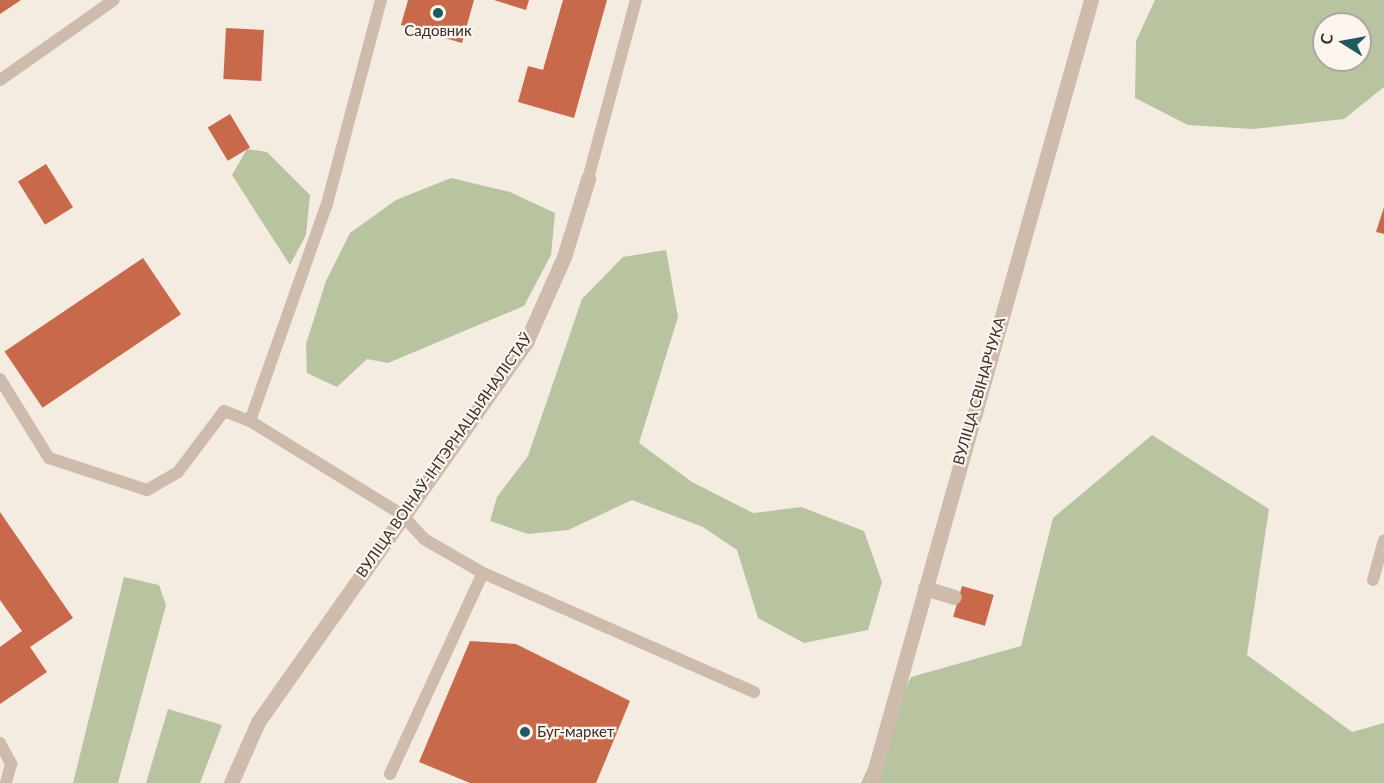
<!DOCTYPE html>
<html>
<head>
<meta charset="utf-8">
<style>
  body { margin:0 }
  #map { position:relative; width:1384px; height:783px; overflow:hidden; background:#f4ebe1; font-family:Lato,sans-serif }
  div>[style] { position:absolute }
  .green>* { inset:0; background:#b8c4a0 }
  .building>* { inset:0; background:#c8694b; transform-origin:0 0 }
  .service>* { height:12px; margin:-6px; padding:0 6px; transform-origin:6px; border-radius:6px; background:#cdbbac }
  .minor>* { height:15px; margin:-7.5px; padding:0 7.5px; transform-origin:7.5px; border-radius:7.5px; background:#cdbbac }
  .dots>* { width:16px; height:16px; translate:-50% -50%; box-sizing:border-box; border:3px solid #fbf5ee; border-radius:50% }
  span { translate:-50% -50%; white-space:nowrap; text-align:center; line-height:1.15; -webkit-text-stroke:4.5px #fbf5ee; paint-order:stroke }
  .poi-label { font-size:15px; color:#3b302b }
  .left { translate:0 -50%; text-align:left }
  .street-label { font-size:15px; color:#3b302b }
  .north { position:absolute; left:1312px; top:12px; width:60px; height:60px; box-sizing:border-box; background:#fbf5ee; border:2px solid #aea6a0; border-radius:50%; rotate:281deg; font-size:16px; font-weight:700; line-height:24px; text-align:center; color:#3b302b }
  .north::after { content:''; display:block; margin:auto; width:21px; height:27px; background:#1f5a5e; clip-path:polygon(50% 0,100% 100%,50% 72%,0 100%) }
</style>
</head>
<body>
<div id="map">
  <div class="green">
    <i style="clip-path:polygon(evenodd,1155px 0,1384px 0,1384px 87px,1344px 119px,1253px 129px,1188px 125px,1135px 98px,1136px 41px,1155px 0,1324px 24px,1360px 24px,1360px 60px,1324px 60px,1324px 24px)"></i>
    <i style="clip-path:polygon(247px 149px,267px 152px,310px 195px,306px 235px,290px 265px,232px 175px)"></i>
    <i style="clip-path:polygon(451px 178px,510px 192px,555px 213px,551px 255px,524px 306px,388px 363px,367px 359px,337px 387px,307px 373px,306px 344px,326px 281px,350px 233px,396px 200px)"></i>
    <i style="clip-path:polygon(666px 250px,678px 317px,639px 443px,692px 482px,753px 513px,801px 507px,864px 531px,882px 582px,868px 630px,804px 643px,758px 618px,737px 550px,703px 527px,632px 500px,568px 530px,528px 534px,490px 521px,497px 497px,528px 456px,582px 299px,623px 257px)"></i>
    <i style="clip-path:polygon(1152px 435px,1269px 509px,1247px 655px,1352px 732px,1384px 723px,1384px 783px,861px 783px,911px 677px,1021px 646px,1053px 518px)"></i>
    <i style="clip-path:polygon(124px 577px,159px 585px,166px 605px,118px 783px,73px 783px)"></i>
    <i style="clip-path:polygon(168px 709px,222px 725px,200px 783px,146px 783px)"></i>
  </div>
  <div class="building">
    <i style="clip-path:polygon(0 0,21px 0,0 14px)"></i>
    <i style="clip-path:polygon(408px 0,474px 0,462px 43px,401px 25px)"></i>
    <i style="clip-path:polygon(494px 0,529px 0,526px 10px)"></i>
    <i style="clip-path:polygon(563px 0,607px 0,574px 118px,518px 102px,528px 66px,543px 70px)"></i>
    <i style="left:226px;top:28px;width:38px;height:51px;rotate:3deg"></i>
    <i style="left:230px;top:114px;width:39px;height:26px;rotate:59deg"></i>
    <i style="left:46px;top:164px;width:51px;height:33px;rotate:58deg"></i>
    <i style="clip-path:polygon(1384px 207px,1384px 234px,1376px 232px)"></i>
    <i style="left:143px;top:258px;width:68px;height:167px;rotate:56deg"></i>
    <i style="clip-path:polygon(0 512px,73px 618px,30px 647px,47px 672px,0 704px,0 647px,22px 631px,0 600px)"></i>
    <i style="left:962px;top:586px;width:33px;height:32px;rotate:16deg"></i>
    <i style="clip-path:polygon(470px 641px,516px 644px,630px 701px,596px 783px,470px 783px,419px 762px)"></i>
  </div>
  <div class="service">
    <i style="left:0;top:80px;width:139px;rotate:-35.1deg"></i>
    <i style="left:588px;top:179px;width:185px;rotate:-75deg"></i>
    <i style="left:0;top:379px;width:93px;rotate:58.2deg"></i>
    <i style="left:49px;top:458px;width:103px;rotate:18.1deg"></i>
    <i style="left:147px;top:490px;width:36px;rotate:-30deg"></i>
    <i style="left:178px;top:472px;width:76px;rotate:-53deg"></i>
    <i style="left:224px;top:411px;width:28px;rotate:21deg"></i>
    <i style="left:250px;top:421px;width:177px;rotate:31.6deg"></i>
    <i style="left:401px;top:514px;width:34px;rotate:47deg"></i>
    <i style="left:424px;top:539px;width:68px;rotate:30deg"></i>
    <i style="left:483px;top:573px;width:296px;rotate:23.7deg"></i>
    <i style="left:250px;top:421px;width:230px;rotate:-70.5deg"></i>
    <i style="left:327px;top:204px;width:211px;rotate:-75.2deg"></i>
    <i style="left:1373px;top:580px;width:41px;rotate:-74.6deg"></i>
    <i style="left:0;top:743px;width:24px;rotate:62deg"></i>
    <i style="left:11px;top:764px;width:20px;rotate:105deg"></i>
    <i style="left:390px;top:774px;width:221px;rotate:-65.2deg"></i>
  </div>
  <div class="minor">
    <i style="left:925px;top:588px;width:30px;rotate:17deg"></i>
    <i style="left:231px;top:783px;width:67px;rotate:-66.1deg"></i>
    <i style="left:258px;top:722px;width:467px;rotate:-54.8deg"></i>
    <i style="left:527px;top:340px;width:91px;rotate:-66deg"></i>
    <i style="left:564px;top:257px;width:82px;rotate:-72.9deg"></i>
    <i style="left:871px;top:783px;width:813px;rotate:-74.31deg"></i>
  </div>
  <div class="dots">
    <i style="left:438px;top:13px;background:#1f5a5e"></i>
    <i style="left:525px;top:732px;background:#1f5a5e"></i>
  </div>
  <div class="poi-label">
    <span style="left:438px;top:31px">Садовник</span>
    <span class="left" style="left:537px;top:732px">Буг-маркет</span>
  </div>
  <div class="street-label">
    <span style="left:979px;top:391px;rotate:-74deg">ВУЛІЦА СВІНАРЧУКА</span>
    <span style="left:444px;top:455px;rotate:-55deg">ВУЛІЦА ВОІНАЎ-ІНТЭРНАЦЫЯНАЛІСТАЎ</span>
  </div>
  <div class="north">С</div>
</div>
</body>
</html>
